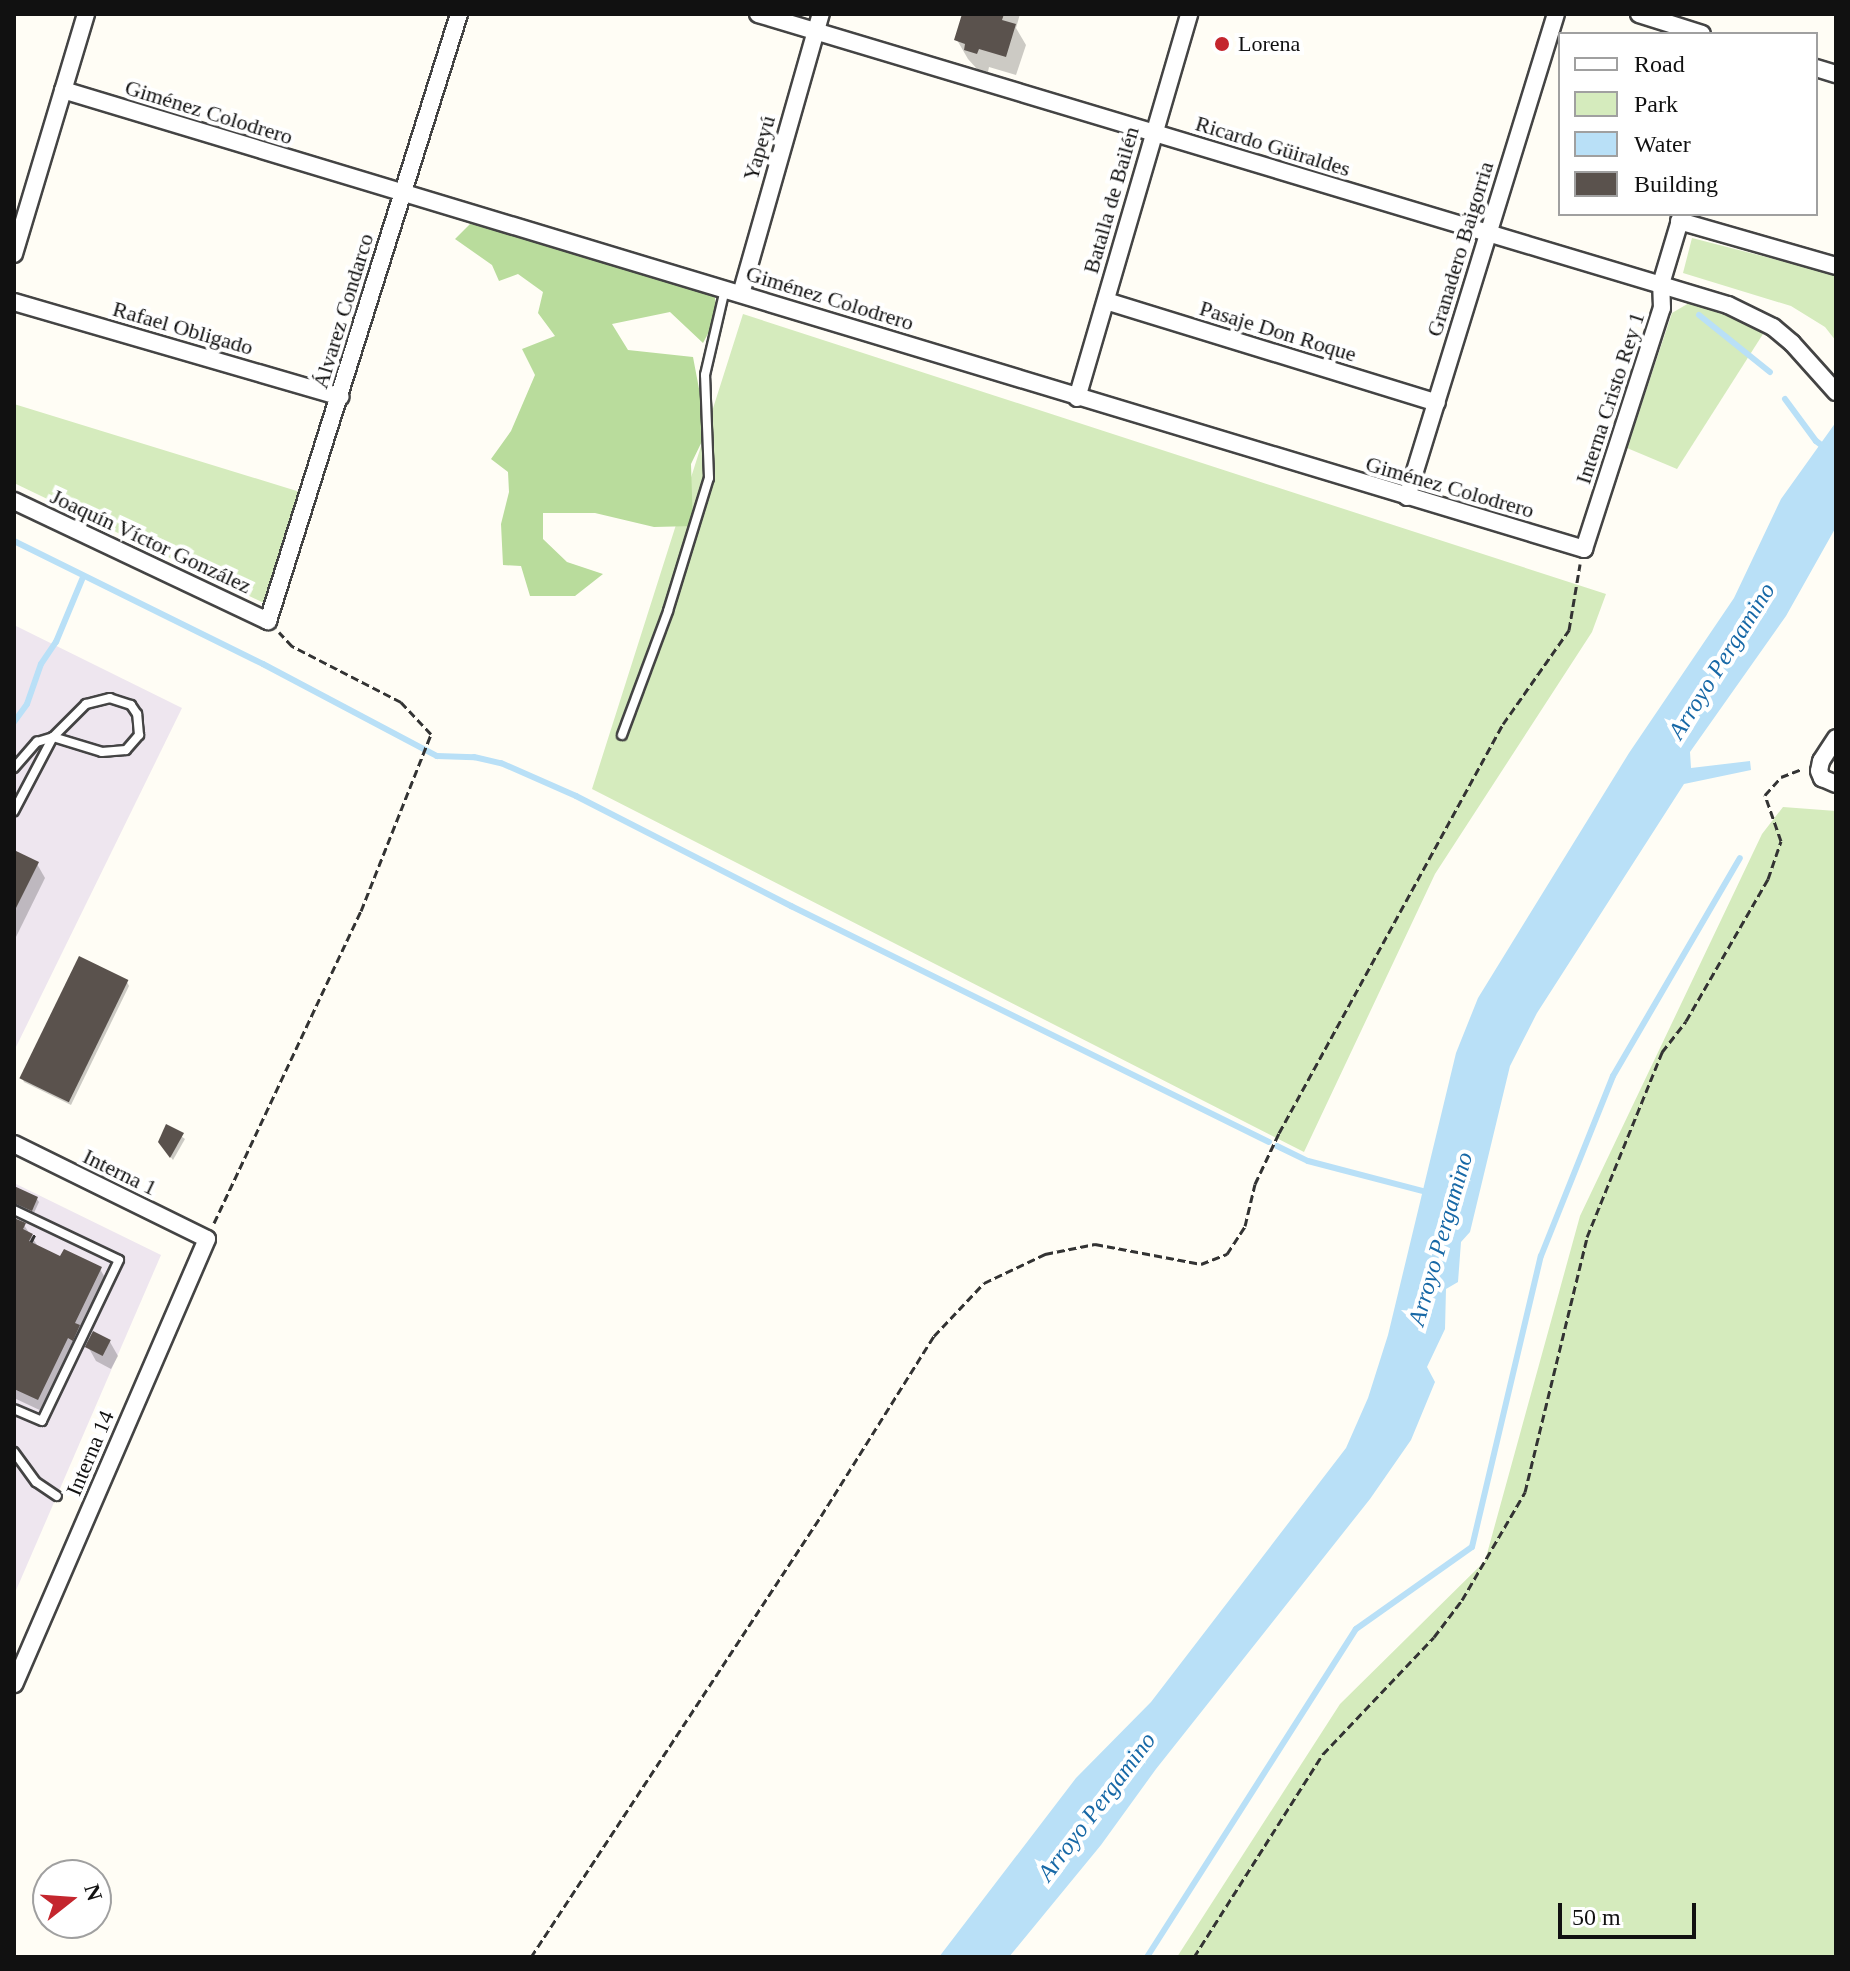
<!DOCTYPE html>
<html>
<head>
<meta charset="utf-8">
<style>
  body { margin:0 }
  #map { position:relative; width:1850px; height:1971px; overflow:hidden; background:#fffdf5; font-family:Georgia,serif }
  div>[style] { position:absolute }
  .industrial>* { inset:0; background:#eee6ef }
  .green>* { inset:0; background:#d5ebbd }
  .forest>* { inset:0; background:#b9dc9c }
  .water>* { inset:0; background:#b9e0f7 }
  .shadow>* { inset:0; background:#0003 }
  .stream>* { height:6px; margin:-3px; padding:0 3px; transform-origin:3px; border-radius:3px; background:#b9e0f7 }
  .building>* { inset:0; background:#5a524d; transform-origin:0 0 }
  .path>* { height:3px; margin-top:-1.5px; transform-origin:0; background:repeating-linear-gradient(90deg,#333 0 8px,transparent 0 12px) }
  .roads { filter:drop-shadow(2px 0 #444) drop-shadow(-2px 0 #444) drop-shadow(0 2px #444) drop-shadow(0 -2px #444) }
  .service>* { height:8px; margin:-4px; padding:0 4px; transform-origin:4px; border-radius:4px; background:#fff }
  .minor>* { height:16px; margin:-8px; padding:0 8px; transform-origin:8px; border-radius:8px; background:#fff }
  .dots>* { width:22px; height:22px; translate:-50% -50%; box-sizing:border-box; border:4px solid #fff; border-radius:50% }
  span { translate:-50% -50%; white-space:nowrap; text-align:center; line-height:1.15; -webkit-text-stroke:8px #fff; paint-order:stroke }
  .poi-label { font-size:22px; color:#111 }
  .left { translate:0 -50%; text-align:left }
  .street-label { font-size:22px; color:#111 }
  .water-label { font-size:24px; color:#1768a6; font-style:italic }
  .frame { position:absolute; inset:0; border:16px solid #111; pointer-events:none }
  .legend { position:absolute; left:1558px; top:32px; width:260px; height:184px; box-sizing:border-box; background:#fff; border:2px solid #a0a0a0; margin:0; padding:10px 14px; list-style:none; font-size:24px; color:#111 }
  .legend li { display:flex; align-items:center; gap:16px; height:40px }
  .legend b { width:40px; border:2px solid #a0a0a0 }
  .north { position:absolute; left:32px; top:1859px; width:80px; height:80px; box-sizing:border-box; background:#fff; border:2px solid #a0a0a0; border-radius:50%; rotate:73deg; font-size:22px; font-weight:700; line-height:32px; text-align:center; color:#111 }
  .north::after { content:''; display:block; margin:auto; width:28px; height:36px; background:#c4262e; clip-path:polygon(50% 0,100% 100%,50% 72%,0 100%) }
  .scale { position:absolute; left:1558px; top:1903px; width:138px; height:36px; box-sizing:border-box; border:4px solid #111; border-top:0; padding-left:10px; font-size:24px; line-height:28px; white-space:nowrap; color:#111; -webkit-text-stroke:6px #fff; paint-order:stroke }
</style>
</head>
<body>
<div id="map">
  <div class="industrial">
    <i style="clip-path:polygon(14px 625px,182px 708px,14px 1051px)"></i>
    <i style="clip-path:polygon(14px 1183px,161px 1255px,14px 1595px)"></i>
  </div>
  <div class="green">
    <i style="clip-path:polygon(1692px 238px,1836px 275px,1836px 341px,1825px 327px,1791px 306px,1683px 273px)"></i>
    <i style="clip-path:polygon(1689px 303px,1731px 317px,1763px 334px,1677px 469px,1627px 448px,1672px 313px)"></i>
    <i style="clip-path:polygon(743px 314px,1606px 594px,1592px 632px,1435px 874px,1304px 1152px,592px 789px)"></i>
    <i style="clip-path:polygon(14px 404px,300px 492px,264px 603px,14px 483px)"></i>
    <i style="clip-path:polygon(1783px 807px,1836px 811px,1836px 1957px,1177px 1957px,1340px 1704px,1485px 1561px,1580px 1216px,1762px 834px)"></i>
  </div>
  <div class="forest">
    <i style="clip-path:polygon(470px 224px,509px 229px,714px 293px,718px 315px,703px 343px,670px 312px,612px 324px,628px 350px,693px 357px,707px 431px,691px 464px,693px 526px,654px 527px,595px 513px,543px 513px,543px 539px,567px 562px,603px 574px,575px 596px,530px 596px,521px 566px,503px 565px,501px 524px,509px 492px,508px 472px,491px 459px,511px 431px,535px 375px,522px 349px,555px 336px,538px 313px,543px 292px,518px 274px,499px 281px,492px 265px,455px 239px)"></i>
  </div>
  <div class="water">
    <i style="clip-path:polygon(1836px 422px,1836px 527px,1786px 616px,1690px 752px,1691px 768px,1750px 761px,1751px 770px,1684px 784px,1537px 1013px,1510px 1066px,1470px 1232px,1461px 1242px,1458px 1282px,1446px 1289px,1445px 1329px,1427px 1367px,1435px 1382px,1411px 1440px,1370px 1499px,1156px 1769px,1101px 1845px,1009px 1957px,939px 1957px,1076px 1778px,1151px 1702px,1346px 1448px,1368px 1398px,1388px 1335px,1456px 1053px,1478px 998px,1629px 753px,1734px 598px,1781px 499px)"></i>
  </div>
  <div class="shadow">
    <i style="clip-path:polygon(964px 14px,1020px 14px,1016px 28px,1026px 45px,1016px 75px,989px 67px,988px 72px,977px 69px,968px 59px,957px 40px)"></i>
    <i style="clip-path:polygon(14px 852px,37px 864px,45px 878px,14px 941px)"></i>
    <i style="clip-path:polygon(127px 982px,129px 986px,71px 1105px,24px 1082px,22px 1078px)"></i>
    <i style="clip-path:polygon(167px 1126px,185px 1139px,173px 1160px,162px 1146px)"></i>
    <i style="clip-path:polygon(20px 1191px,37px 1199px,39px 1202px,34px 1213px,16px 1207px,14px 1203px)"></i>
    <i style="clip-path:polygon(14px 1218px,24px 1225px,39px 1248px,61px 1259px,100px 1269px,108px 1283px,84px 1335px,89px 1344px,110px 1342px,118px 1356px,111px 1369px,96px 1361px,86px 1343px,81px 1353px,76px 1351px,46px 1413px,14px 1398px)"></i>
  </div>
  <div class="stream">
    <i style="left:1699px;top:315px;width:91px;rotate:38.8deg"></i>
    <i style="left:1785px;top:399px;width:52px;rotate:53.6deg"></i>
    <i style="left:1816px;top:441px;width:25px;rotate:37deg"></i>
    <i style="left:14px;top:541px;width:278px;rotate:26.3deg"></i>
    <i style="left:263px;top:664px;width:197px;rotate:27.9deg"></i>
    <i style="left:437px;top:756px;width:37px;rotate:2deg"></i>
    <i style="left:474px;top:757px;width:28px;rotate:13deg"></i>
    <i style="left:501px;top:763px;width:82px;rotate:23.7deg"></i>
    <i style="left:576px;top:796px;width:242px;rotate:27.1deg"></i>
    <i style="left:791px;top:906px;width:533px;rotate:26.28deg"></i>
    <i style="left:14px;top:722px;width:22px;rotate:-54deg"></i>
    <i style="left:27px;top:704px;width:42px;rotate:-70.7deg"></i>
    <i style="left:41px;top:664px;width:27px;rotate:-56deg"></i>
    <i style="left:56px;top:642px;width:70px;rotate:-67.4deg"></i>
    <i style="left:1277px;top:1146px;width:34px;rotate:26deg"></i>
    <i style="left:1308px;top:1161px;width:122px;rotate:14.7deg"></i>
    <i style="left:1147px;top:1957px;width:389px;rotate:-57.5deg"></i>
    <i style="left:1356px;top:1629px;width:142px;rotate:-35.3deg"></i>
    <i style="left:1472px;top:1547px;width:299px;rotate:-76.7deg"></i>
    <i style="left:1541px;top:1256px;width:194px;rotate:-68.2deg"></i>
    <i style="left:1613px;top:1076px;width:252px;rotate:-59.8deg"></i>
  </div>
  <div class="building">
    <i style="clip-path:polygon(962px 14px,1004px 14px,1002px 20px,1016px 24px,1006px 57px,979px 49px,977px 54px,964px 50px,965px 44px,954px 40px)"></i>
    <i style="clip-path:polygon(14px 850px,39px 862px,14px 912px)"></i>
    <i style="left:79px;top:956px;width:55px;height:136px;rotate:26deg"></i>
    <i style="clip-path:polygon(166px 1124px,184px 1133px,170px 1158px,158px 1142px)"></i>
    <i style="clip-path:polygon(14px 1186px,38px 1197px,32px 1211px,14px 1203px)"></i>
    <i style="clip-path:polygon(14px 1218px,26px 1223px,23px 1229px,33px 1234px,29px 1241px,60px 1256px,64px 1249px,102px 1267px,75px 1323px,80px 1325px,73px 1341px,68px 1338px,38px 1400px,14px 1389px)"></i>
    <i style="left:93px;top:1331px;width:20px;height:18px;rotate:27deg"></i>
  </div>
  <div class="path">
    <i style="left:214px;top:1223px;width:345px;rotate:-64.8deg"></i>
    <i style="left:361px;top:911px;width:190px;rotate:-68.4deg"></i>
    <i style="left:431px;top:734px;width:44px;rotate:-133.2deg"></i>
    <i style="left:401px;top:702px;width:123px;rotate:-152.8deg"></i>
    <i style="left:292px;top:646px;width:19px;rotate:-133deg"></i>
    <i style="left:31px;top:1242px;width:9px;rotate:-63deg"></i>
    <i style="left:531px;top:1957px;width:528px;rotate:-56.67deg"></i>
    <i style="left:821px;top:1516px;width:213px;rotate:-57.9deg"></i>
    <i style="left:934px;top:1336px;width:73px;rotate:-46.7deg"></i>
    <i style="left:984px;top:1283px;width:68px;rotate:-25.4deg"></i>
    <i style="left:1045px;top:1254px;width:51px;rotate:-11.3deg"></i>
    <i style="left:1095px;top:1244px;width:108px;rotate:10.7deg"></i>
    <i style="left:1201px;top:1264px;width:28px;rotate:-21deg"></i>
    <i style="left:1227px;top:1254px;width:33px;rotate:-57deg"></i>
    <i style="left:1245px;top:1226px;width:43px;rotate:-76.6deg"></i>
    <i style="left:1255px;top:1184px;width:56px;rotate:-64.8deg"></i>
    <i style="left:1279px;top:1133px;width:466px;rotate:-61.3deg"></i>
    <i style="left:1503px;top:724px;width:115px;rotate:-54.9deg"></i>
    <i style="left:1569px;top:630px;width:67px;rotate:-80.5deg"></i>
    <i style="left:1194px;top:1957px;width:241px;rotate:-57.6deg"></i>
    <i style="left:1323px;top:1754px;width:161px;rotate:-46.5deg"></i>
    <i style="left:1434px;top:1637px;width:46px;rotate:-52.9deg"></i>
    <i style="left:1462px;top:1600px;width:125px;rotate:-59.7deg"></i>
    <i style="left:1525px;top:1492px;width:262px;rotate:-76.3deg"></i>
    <i style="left:1587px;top:1237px;width:200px;rotate:-67.9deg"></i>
    <i style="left:1662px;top:1052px;width:39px;rotate:-52deg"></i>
    <i style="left:1686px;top:1021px;width:164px;rotate:-60deg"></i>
    <i style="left:1768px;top:879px;width:40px;rotate:-71.1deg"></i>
    <i style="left:1781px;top:841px;width:49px;rotate:-109.2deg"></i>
    <i style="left:1765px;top:795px;width:24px;rotate:-48deg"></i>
    <i style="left:1781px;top:777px;width:22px;rotate:-21deg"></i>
  </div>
  <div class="roads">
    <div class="service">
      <i style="left:622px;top:735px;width:132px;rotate:-69.6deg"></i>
      <i style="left:668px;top:611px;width:139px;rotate:-72.9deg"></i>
      <i style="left:709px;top:478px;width:103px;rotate:-92.2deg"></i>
      <i style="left:705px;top:375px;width:88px;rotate:-76.9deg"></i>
      <i style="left:14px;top:768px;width:35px;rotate:-49deg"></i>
      <i style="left:37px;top:742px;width:17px;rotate:-17deg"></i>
      <i style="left:53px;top:737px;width:51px;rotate:17deg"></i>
      <i style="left:102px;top:752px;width:24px;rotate:-5deg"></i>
      <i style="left:126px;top:750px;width:20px;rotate:-49deg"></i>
      <i style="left:139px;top:735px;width:21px;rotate:-95deg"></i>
      <i style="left:137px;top:714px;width:11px;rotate:-124deg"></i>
      <i style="left:131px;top:705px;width:22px;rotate:-162deg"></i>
      <i style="left:110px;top:698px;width:25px;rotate:166deg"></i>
      <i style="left:86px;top:704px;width:47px;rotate:135deg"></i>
      <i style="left:53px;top:737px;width:84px;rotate:117.8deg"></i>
      <i style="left:14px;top:1210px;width:116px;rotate:25.5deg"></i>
      <i style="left:119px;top:1260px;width:178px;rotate:115.6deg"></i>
      <i style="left:42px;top:1421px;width:30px;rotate:-157deg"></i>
      <i style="left:14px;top:1452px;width:37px;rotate:54deg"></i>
      <i style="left:36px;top:1482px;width:25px;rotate:34deg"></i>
    </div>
    <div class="minor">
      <i style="left:758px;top:14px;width:1013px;rotate:16.7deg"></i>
      <i style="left:1728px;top:305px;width:50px;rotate:26.1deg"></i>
      <i style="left:1773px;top:327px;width:25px;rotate:40deg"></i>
      <i style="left:1792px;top:343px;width:66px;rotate:48.1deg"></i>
      <i style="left:1639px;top:14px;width:66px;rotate:17.6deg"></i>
      <i style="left:1816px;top:68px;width:21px;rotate:17deg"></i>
      <i style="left:63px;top:90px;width:1589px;rotate:16.79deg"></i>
      <i style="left:1584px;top:549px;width:253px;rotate:-72.1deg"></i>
      <i style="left:1662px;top:308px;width:24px;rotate:-92deg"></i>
      <i style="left:1661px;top:284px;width:73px;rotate:-73.3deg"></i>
      <i style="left:1679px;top:221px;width:163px;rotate:16deg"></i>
      <i style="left:14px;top:254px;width:251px;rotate:-73.3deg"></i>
      <i style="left:741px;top:294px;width:291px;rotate:-74.1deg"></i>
      <i style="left:1106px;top:301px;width:346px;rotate:17.1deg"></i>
      <i style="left:14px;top:302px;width:340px;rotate:16.2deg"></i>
      <i style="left:1077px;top:398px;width:400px;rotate:-73.7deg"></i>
      <i style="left:1407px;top:497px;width:505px;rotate:-72.86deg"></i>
      <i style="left:14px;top:501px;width:281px;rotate:25.3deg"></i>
      <i style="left:268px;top:621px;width:636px;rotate:-72.53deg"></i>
      <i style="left:1836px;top:738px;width:27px;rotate:123deg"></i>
      <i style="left:1821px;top:761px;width:10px;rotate:101deg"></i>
      <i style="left:1819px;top:771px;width:8px;rotate:67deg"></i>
      <i style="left:1822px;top:778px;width:15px;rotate:23deg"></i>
      <i style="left:14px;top:1144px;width:215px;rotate:26.2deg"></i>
      <i style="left:207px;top:1239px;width:485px;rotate:113.4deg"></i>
    </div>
  </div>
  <div class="dots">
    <i style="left:1222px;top:44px;background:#c4262e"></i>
  </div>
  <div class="poi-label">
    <span class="left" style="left:1238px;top:44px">Lorena</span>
  </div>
  <div class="street-label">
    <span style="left:209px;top:112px;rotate:17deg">Giménez Colodrero</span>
    <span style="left:1273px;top:146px;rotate:17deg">Ricardo Güiraldes</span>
    <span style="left:759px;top:148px;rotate:-74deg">Yapeyú</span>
    <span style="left:1111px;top:200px;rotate:-74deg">Batalla de Bailén</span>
    <span style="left:1460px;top:249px;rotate:-73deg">Granadero Baigorria</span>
    <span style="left:830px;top:298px;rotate:17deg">Giménez Colodrero</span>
    <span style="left:343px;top:311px;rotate:-73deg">Álvarez Condarco</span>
    <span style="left:183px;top:328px;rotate:16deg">Rafael Obligado</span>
    <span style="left:1278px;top:331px;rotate:17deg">Pasaje Don Roque</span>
    <span style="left:1610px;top:398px;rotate:-72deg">Interna Cristo Rey 1</span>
    <span style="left:1450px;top:487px;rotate:16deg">Giménez Colodrero</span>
    <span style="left:151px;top:541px;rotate:25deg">Joaquín Víctor González</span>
    <span style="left:120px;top:1172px;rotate:26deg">Interna 1</span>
    <span style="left:90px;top:1453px;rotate:-67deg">Interna 14</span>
  </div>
  <div class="water-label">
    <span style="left:1722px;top:661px;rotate:-58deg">Arroyo Pergamino</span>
    <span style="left:1441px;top:1239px;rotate:-74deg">Arroyo Pergamino</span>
    <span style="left:1097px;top:1807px;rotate:-53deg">Arroyo Pergamino</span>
  </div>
  <div class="frame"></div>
  <ul class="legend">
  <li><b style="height:10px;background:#fff"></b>Road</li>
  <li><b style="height:22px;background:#d5ebbd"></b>Park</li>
  <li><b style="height:22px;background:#b9e0f7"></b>Water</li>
  <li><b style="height:22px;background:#5a524d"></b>Building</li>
  </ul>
  <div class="north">N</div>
  <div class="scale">50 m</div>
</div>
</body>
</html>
